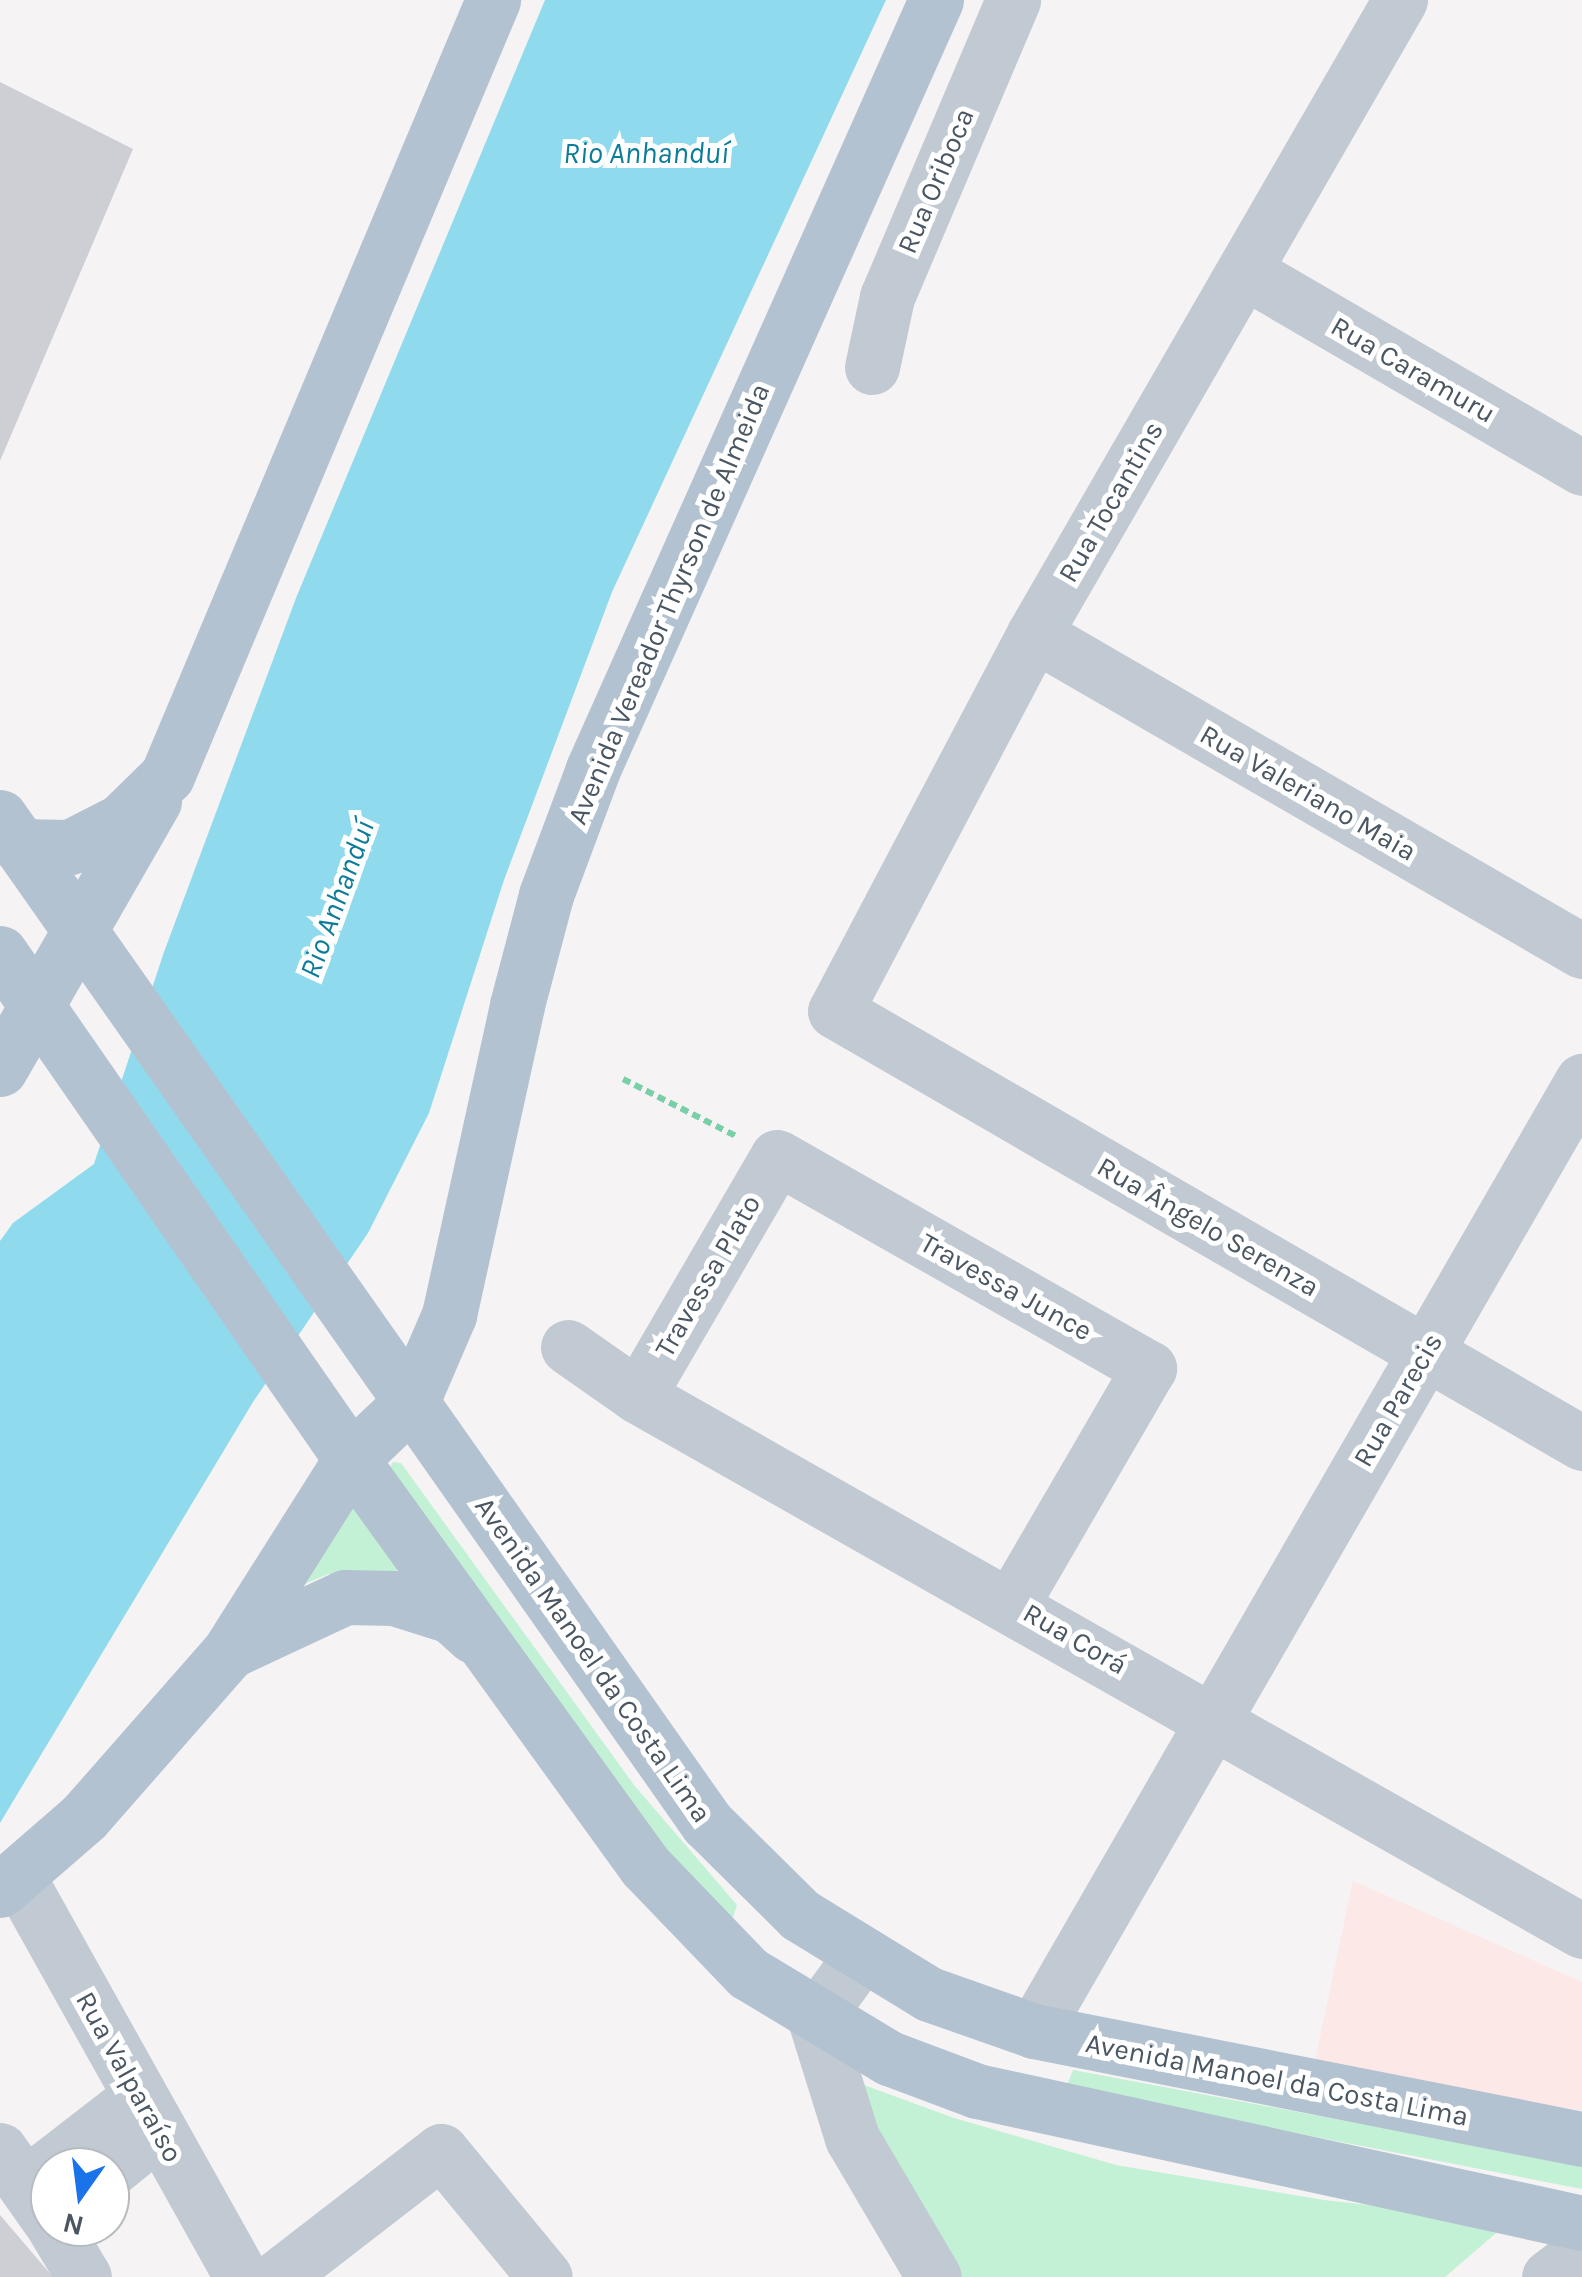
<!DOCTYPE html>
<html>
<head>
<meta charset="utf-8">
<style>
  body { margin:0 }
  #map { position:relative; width:1582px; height:2277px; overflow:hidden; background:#f5f3f3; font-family:Karla,sans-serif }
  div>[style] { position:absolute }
  .medical>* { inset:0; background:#fce8e6 }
  .green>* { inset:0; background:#c3f1d5 }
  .water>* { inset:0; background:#90daee }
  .building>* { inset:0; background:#cdcfd5 }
  .path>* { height:6px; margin-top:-3px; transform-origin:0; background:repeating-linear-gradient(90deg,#7ad0a6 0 8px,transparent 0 13px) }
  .minor>* { height:55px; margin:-27.5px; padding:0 27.5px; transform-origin:27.5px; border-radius:27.5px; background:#c1cad2 }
  .major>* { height:55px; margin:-27.5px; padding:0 27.5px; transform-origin:27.5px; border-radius:27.5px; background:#b3c2d1 }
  span { translate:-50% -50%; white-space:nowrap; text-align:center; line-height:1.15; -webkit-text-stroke:10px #fff; paint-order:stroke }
  .street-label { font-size:28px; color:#4a5661 }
  .water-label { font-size:30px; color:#0c7c9b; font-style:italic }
  .north { position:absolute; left:30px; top:2147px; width:100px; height:100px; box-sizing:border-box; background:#fff; border:2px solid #b7bbc0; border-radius:50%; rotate:194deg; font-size:28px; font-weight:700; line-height:40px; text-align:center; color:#4a5661 }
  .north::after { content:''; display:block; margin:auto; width:35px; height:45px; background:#1a73e8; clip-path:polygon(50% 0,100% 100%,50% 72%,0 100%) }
</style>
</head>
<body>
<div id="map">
  <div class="medical">
    <i style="clip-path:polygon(1353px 1881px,1582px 1982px,1582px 2110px,1311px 2080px)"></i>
  </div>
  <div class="green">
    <i style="clip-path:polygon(393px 1462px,401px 1463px,634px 1785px,737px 1905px,732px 1920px,693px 1892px,389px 1469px)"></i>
    <i style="clip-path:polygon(349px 1502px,426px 1590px,365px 1575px,328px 1574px,281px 1594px)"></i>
    <i style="clip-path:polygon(1073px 2070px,1582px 2165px,1582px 2189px,1066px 2088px)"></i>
    <i style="clip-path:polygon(842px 2077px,954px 2118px,1116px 2165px,1324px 2200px,1510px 2221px,1445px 2277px,949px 2277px)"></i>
  </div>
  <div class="water">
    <i style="clip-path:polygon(545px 0,886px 0,612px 592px,504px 880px,429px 1113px,368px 1233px,253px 1402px,0 1823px,0 1241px,13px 1223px,94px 1164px,164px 952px,296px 598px)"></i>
  </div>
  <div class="building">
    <i style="clip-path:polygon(0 82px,133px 149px,0 461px)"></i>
    <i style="clip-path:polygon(0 2215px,53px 2277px,0 2277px)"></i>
  </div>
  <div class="path">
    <i style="left:623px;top:1079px;width:127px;rotate:26.8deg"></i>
  </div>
  <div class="minor">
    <i style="left:1400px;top:0;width:732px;rotate:120deg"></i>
    <i style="left:1034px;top:634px;width:426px;rotate:117.8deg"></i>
    <i style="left:835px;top:1011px;width:863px;rotate:30.04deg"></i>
    <i style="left:1244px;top:271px;width:391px;rotate:30.2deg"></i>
    <i style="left:872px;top:367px;width:72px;rotate:-77.9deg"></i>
    <i style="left:887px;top:297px;width:323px;rotate:-67deg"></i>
    <i style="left:1034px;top:634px;width:633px;rotate:30.05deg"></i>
    <i style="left:568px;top:1347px;width:85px;rotate:35deg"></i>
    <i style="left:638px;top:1396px;width:1085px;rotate:29.54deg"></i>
    <i style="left:638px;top:1396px;width:276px;rotate:-59.8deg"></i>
    <i style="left:777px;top:1157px;width:428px;rotate:29.6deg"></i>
    <i style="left:1149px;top:1368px;width:272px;rotate:120.2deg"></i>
    <i style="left:18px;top:1877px;width:458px;rotate:60.8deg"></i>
    <i style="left:860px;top:1957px;width:77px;rotate:126deg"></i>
    <i style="left:815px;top:2019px;width:125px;rotate:72.7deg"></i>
    <i style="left:852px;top:2138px;width:161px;rotate:59.5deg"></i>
    <i style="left:1034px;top:2031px;width:1097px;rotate:-60.02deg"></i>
    <i style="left:0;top:2150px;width:87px;rotate:54.8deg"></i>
    <i style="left:110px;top:2170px;width:63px;rotate:-39.2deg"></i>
    <i style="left:25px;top:2185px;width:145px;rotate:-37.7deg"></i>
    <i style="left:54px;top:2227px;width:58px;rotate:59deg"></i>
    <i style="left:278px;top:2277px;width:206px;rotate:-37.7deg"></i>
    <i style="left:441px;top:2151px;width:163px;rotate:50.5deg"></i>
    <i style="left:1549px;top:2277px;width:41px;rotate:-37.1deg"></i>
  </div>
  <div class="major">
    <i style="left:0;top:817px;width:1230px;rotate:54.9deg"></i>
    <i style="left:707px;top:1823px;width:131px;rotate:44.7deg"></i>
    <i style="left:800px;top:1915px;width:151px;rotate:31.5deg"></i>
    <i style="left:929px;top:1994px;width:111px;rotate:19.4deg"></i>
    <i style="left:1034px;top:2031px;width:559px;rotate:11.15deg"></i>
    <i style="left:20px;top:846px;width:50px;rotate:1.1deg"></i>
    <i style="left:70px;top:847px;width:57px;rotate:-27deg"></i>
    <i style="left:121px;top:821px;width:64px;rotate:-44.4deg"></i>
    <i style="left:167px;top:776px;width:842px;rotate:-67.21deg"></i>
    <i style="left:0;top:953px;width:616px;rotate:55.25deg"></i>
    <i style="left:351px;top:1459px;width:502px;rotate:54.16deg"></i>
    <i style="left:645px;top:1866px;width:149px;rotate:46.1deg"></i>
    <i style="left:748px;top:1973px;width:165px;rotate:31.1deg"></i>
    <i style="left:889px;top:2058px;width:94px;rotate:20.6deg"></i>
    <i style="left:977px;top:2091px;width:619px;rotate:12.31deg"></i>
    <i style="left:0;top:1069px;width:309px;rotate:-60.1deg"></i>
    <i style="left:232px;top:1650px;width:125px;rotate:-25.1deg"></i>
    <i style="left:345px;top:1597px;width:49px;rotate:1.2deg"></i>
    <i style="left:394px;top:1598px;width:60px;rotate:17.5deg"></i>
    <i style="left:451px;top:1616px;width:30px;rotate:42deg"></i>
    <i style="left:0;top:1890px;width:111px;rotate:-41deg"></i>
    <i style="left:84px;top:1817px;width:220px;rotate:-48.7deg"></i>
    <i style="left:229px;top:1652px;width:228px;rotate:-57.7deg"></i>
    <i style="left:351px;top:1459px;width:84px;rotate:-43.6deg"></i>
    <i style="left:412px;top:1401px;width:94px;rotate:-66.7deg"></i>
    <i style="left:449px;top:1315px;width:317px;rotate:-77.6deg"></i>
    <i style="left:517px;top:1005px;width:114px;rotate:-75.2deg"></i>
    <i style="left:546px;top:895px;width:134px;rotate:-69.5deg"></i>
    <i style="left:593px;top:769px;width:842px;rotate:-65.96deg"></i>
  </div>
  <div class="street-label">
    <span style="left:936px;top:181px;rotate:-67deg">Rua Oriboca</span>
    <span style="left:1413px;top:370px;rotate:30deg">Rua Caramuru</span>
    <span style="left:1111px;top:502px;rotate:-60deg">Rua Tocantins</span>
    <span style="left:669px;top:604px;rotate:-67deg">Avenida Vereador Thyrson de Almeida</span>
    <span style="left:1308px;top:793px;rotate:30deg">Rua Valeriano Maia</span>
    <span style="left:1208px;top:1227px;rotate:30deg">Rua Ângelo Serenza</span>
    <span style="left:708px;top:1276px;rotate:-60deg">Travessa Plato</span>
    <span style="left:1006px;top:1287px;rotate:29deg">Travessa Junce</span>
    <span style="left:1398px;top:1400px;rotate:-60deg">Rua Parecis</span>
    <span style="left:1075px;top:1639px;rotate:30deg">Rua Corá</span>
    <span style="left:593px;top:1660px;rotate:55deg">Avenida Manoel da Costa Lima</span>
    <span style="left:129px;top:2077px;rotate:61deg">Rua Valparaíso</span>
    <span style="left:1277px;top:2080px;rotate:11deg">Avenida Manoel da Costa Lima</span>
  </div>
  <div class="water-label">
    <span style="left:646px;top:153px">Rio Anhanduí</span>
    <span style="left:337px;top:899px;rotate:-70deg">Rio Anhanduí</span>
  </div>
  <div class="north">N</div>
</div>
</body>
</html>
